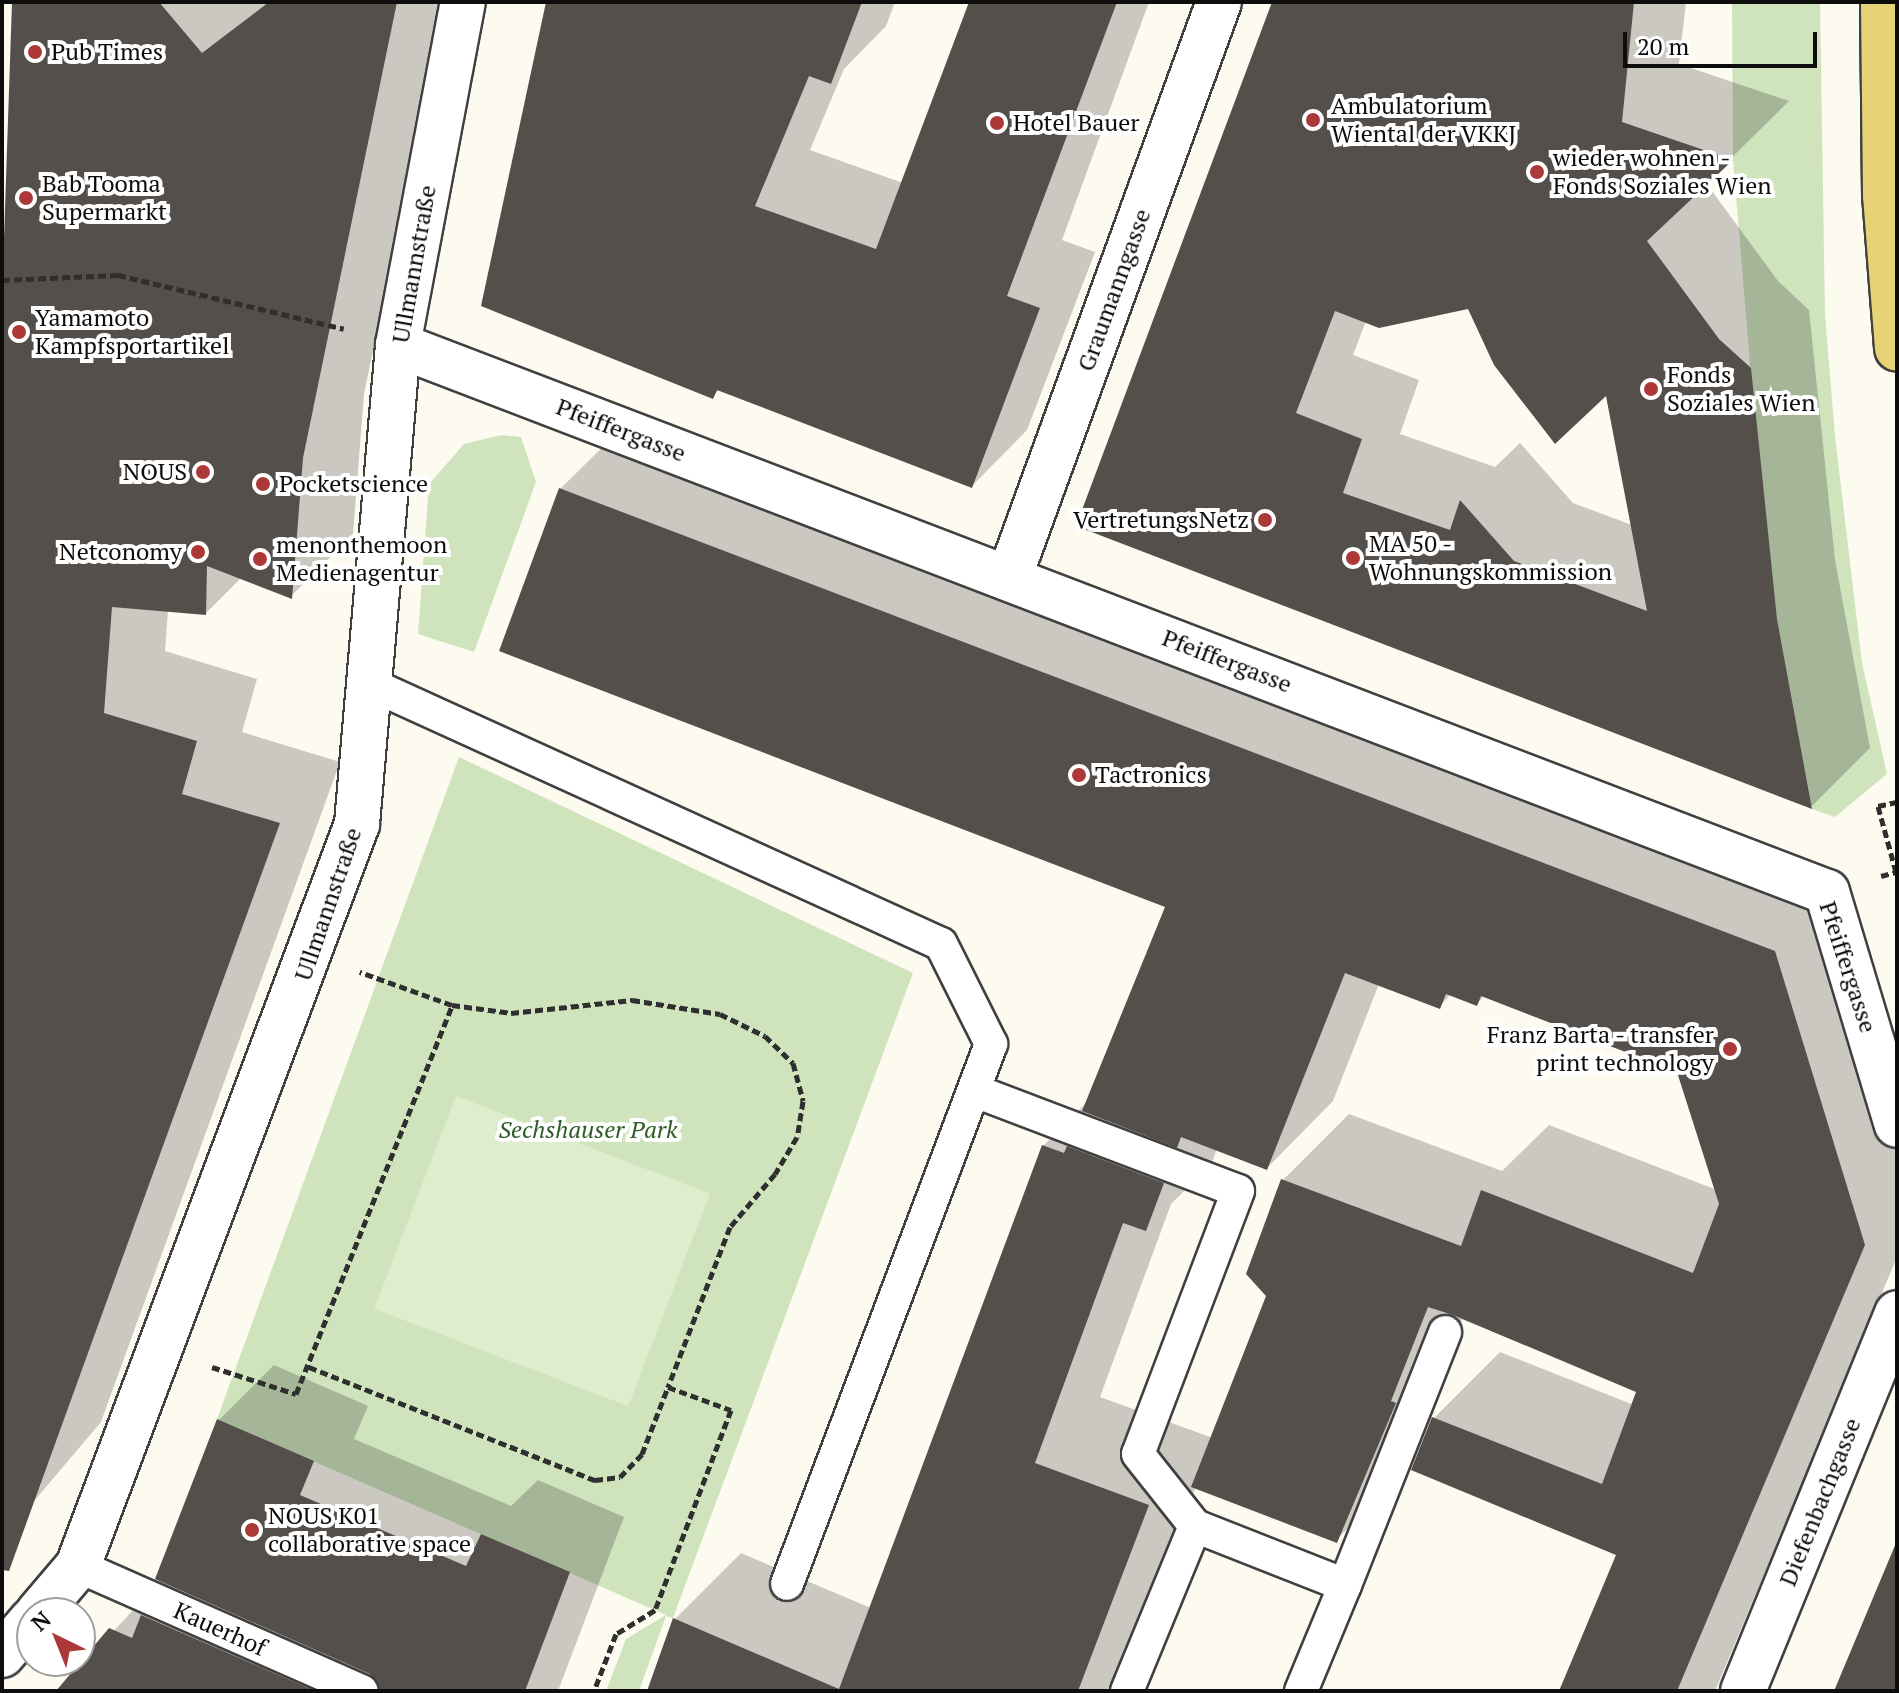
<!DOCTYPE html>
<html>
<head>
<meta charset="utf-8">
<style>
  body { margin:0 }
  #map { position:relative; width:1899px; height:1693px; overflow:hidden; background:#fdfbf0; font-family:"PT Serif",serif }
  div>[style] { position:absolute }
  .green>* { inset:0; background:#cfe3bd }
  .pitch>* { inset:0; background:#e0ecce; transform-origin:0 0 }
  .shadow>* { inset:0; background:#0003 }
  .building>* { inset:0; background:#554f4b }
  .path>* { height:5px; margin-top:-2.5px; transform-origin:0; background:repeating-linear-gradient(90deg,#2f2f2f 0 8px,transparent 0 12px) }
  .roads { filter:drop-shadow(2px 0 #404040) drop-shadow(-2px 0 #404040) drop-shadow(0 2px #404040) drop-shadow(0 -2px #404040) }
  .lane>* { height:32px; margin:-16px; padding:0 16px; transform-origin:16px; border-radius:16px; background:#fff }
  .street>* { height:44px; margin:-22px; padding:0 22px; transform-origin:22px; border-radius:22px; background:#fff }
  .primary>* { height:44px; margin:-22px; padding:0 22px; transform-origin:22px; border-radius:22px; background:#e7d376 }
  .dots>* { width:22px; height:22px; translate:-50% -50%; box-sizing:border-box; border:4px solid #fff; border-radius:50% }
  span { translate:-50% -50%; white-space:nowrap; text-align:center; line-height:1.15; -webkit-text-stroke:8px #fff; paint-order:stroke }
  .poi-label { font-size:24px; color:#0d0d0d }
  .left { translate:0 -50%; text-align:left }
  .right { translate:-100% -50%; text-align:right }
  .street-label { font-size:24px; color:#0d0d0d }
  .park-label { font-size:24px; color:#2e5d26; font-style:italic }
  .frame { position:absolute; inset:0; border:4px solid #0d0d0d; pointer-events:none }
  .north { position:absolute; left:16px; top:1597px; width:80px; height:80px; box-sizing:border-box; background:#fff; border:2px solid #9e9e9e; border-radius:50%; rotate:317deg; font-size:22px; font-weight:700; line-height:32px; text-align:center; color:#0d0d0d }
  .north::after { content:''; display:block; margin:auto; width:28px; height:36px; background:#ac3937; clip-path:polygon(50% 0,100% 100%,50% 72%,0 100%) }
  .scale { position:absolute; left:1623px; top:32px; width:194px; height:36px; box-sizing:border-box; border:4px solid #0d0d0d; border-top:0; padding-left:10px; font-size:24px; line-height:28px; white-space:nowrap; color:#0d0d0d; -webkit-text-stroke:6px #fff; paint-order:stroke }
</style>
</head>
<body>
<div id="map">
  <div class="green">
    <i style="clip-path:polygon(1732px 2px,1820px 2px,1825px 315px,1835px 436px,1862px 663px,1887px 774px,1835px 817px,1812px 809px,1777px 619px,1761px 494px,1733px 160px)"></i>
    <i style="clip-path:polygon(501px 435px,521px 437px,536px 482px,474px 652px,418px 634px,429px 484px,464px 444px)"></i>
    <i style="clip-path:polygon(459px 757px,913px 973px,673px 1618px,666px 1616px,639px 1691px,606px 1691px,626px 1639px,666px 1615px,217px 1419px)"></i>
  </div>
  <div class="pitch">
    <i style="left:456px;top:1096px;width:272px;height:228px;rotate:21deg"></i>
  </div>
  <div class="shadow">
    <i style="clip-path:polygon(14px 2px,445px 2px,364px 394px,353px 535px,291px 596px,242px 577px,206px 613px,168px 610px,165px 651px,257px 679px,242px 732px,340px 762px,101px 1422px,2px 1539px,2px 319px)"></i>
    <i style="clip-path:polygon(548px 2px,895px 2px,886px 26px,844px 69px,810px 150px,903px 183px,993px 2px,1149px 2px,1062px 240px,1095px 252px,1027px 430px,972px 486px,720px 389px,712px 397px)"></i>
    <i style="clip-path:polygon(evenodd,1274px 2px,1686px 2px,1679px 64px,1789px 101px,1706px 183px,1778px 281px,1809px 310px,1835px 560px,1870px 748px,1812px 806px,1078px 524px,1274px 2px,1470px 307px,1607px 392px,1632px 525px,1573px 503px,1520px 443px,1495px 467px,1400px 434px,1419px 380px,1353px 355px,1366px 321px,1470px 307px)"></i>
    <i style="clip-path:polygon(evenodd,627px 423px,1841px 885px,1897px 1069px,1897px 1257px,1715px 1691px,1561px 1691px,1618px 1554px,1434px 1418px,1500px 1352px,1634px 1405px,1638px 1391px,1462px 1319px,1456px 1335px,1461px 1337px,1403px 1474px,1336px 1540px,1196px 1486px,1118px 1691px,650px 1691px,675px 1619px,741px 1553px,871px 1608px,1043px 1146px,1088px 1101px,1168px 906px,560px 489px,627px 423px,1379px 984px,1439px 1007px,1451px 994px,1477px 1004px,1485px 995px,1678px 1070px,1717px 1190px,1549px 1125px,1502px 1171px,1349px 1114px,1283px 1180px,1268px 1295px,1213px 1438px,1100px 1397px,1171px 1204px,1212px 1163px,1217px 1148px,1267px 1168px,1333px 1101px,1379px 984px)"></i>
    <i style="clip-path:polygon(274px 1365px,368px 1406px,354px 1439px,511px 1506px,538px 1480px,624px 1517px,558px 1691px,58px 1691px,161px 1580px,218px 1421px)"></i>
    <i style="clip-path:polygon(1897px 1556px,1897px 1691px,1839px 1691px)"></i>
  </div>
  <div class="building">
    <i style="clip-path:polygon(12px 2px,159px 2px,202px 53px,269px 2px,397px 2px,303px 458px,292px 599px,207px 566px,206px 615px,112px 607px,104px 713px,197px 741px,182px 794px,280px 823px,9px 1571px,2px 1570px,2px 297px)"></i>
    <i style="clip-path:polygon(546px 2px,862px 2px,831px 84px,809px 76px,755px 206px,876px 249px,969px 2px,1117px 2px,1007px 296px,1040px 308px,972px 488px,717px 390px,713px 399px,481px 306px)"></i>
    <i style="clip-path:polygon(evenodd,1272px 2px,1634px 2px,1622px 122px,1733px 160px,1647px 241px,1719px 339px,1751px 368px,1777px 619px,1812px 809px,1076px 526px,1272px 2px,1468px 309px,1494px 365px,1555px 444px,1606px 396px,1647px 611px,1514px 561px,1460px 500px,1450px 530px,1343px 493px,1362px 439px,1296px 413px,1335px 311px,1379px 328px,1468px 309px)"></i>
    <i style="clip-path:polygon(559px 488px,1775px 951px,1865px 1245px,1677px 1691px,1559px 1691px,1616px 1555px,1411px 1470px,1432px 1417px,1602px 1484px,1636px 1392px,1453px 1315px,1428px 1307px,1391px 1401px,1396px 1403px,1337px 1543px,1191px 1487px,1266px 1296px,1246px 1274px,1281px 1179px,1461px 1246px,1481px 1190px,1693px 1273px,1719px 1204px,1677px 1072px,1481px 996px,1477px 1006px,1446px 994px,1440px 1009px,1345px 973px,1267px 1170px,1181px 1137px,1177px 1148px,1082px 1111px,1165px 907px,499px 651px)"></i>
    <i style="clip-path:polygon(1042px 1145px,1064px 1153px,1067px 1146px,1164px 1183px,1146px 1231px,1123px 1223px,1035px 1463px,1149px 1505px,1078px 1691px,647px 1691px,673px 1618px,839px 1689px)"></i>
    <i style="clip-path:polygon(217px 1419px,314px 1461px,300px 1495px,466px 1566px,481px 1534px,570px 1572px,525px 1691px,381px 1691px,370px 1674px,155px 1579px)"></i>
    <i style="clip-path:polygon(1896px 1543px,1897px 1691px,1834px 1691px)"></i>
    <i style="clip-path:polygon(141px 1615px,315px 1691px,56px 1691px,109px 1628px,132px 1638px)"></i>
  </div>
  <div class="path">
    <i style="left:2px;top:280px;width:116px;rotate:-2.5deg"></i>
    <i style="left:118px;top:275px;width:232px;rotate:13.4deg"></i>
    <i style="left:1881px;top:876px;width:16px;rotate:-15deg"></i>
    <i style="left:1896px;top:872px;width:68px;rotate:-105.3deg"></i>
    <i style="left:1878px;top:806px;width:19px;rotate:-12deg"></i>
    <i style="left:452px;top:1005px;width:60px;rotate:7.7deg"></i>
    <i style="left:511px;top:1013px;width:122px;rotate:-6.1deg"></i>
    <i style="left:632px;top:1000px;width:89px;rotate:9deg"></i>
    <i style="left:720px;top:1014px;width:50px;rotate:26.1deg"></i>
    <i style="left:765px;top:1036px;width:39px;rotate:44deg"></i>
    <i style="left:793px;top:1063px;width:39px;rotate:75deg"></i>
    <i style="left:803px;top:1101px;width:36px;rotate:99deg"></i>
    <i style="left:797px;top:1137px;width:43px;rotate:120.7deg"></i>
    <i style="left:775px;top:1174px;width:70px;rotate:130.3deg"></i>
    <i style="left:730px;top:1227px;width:172px;rotate:111.2deg"></i>
    <i style="left:668px;top:1387px;width:67px;rotate:20.1deg"></i>
    <i style="left:731px;top:1410px;width:214px;rotate:110.8deg"></i>
    <i style="left:655px;top:1610px;width:46px;rotate:148.4deg"></i>
    <i style="left:616px;top:1634px;width:61px;rotate:111.1deg"></i>
    <i style="left:212px;top:1367px;width:88px;rotate:17.8deg"></i>
    <i style="left:296px;top:1394px;width:419px;rotate:-68.1deg"></i>
    <i style="left:452px;top:1005px;width:98px;rotate:-160.3deg"></i>
    <i style="left:309px;top:1367px;width:308px;rotate:21.6deg"></i>
    <i style="left:595px;top:1480px;width:25px;rotate:-7deg"></i>
    <i style="left:620px;top:1477px;width:32px;rotate:-46deg"></i>
    <i style="left:642px;top:1454px;width:72px;rotate:-68.8deg"></i>
  </div>
  <div class="roads">
    <div class="lane">
      <i style="left:370px;top:684px;width:627px;rotate:24.48deg"></i>
      <i style="left:941px;top:944px;width:112px;rotate:63.4deg"></i>
      <i style="left:991px;top:1044px;width:577px;rotate:110.7deg"></i>
      <i style="left:975px;top:1091px;width:281px;rotate:20.8deg"></i>
      <i style="left:1238px;top:1191px;width:281px;rotate:110.8deg"></i>
      <i style="left:1138px;top:1454px;width:92px;rotate:51.6deg"></i>
      <i style="left:1195px;top:1526px;width:178px;rotate:112.4deg"></i>
      <i style="left:1195px;top:1526px;width:161px;rotate:21.5deg"></i>
      <i style="left:1345px;top:1585px;width:115px;rotate:112.5deg"></i>
      <i style="left:78px;top:1566px;width:310px;rotate:23.8deg"></i>
      <i style="left:1345px;top:1585px;width:272px;rotate:-68.4deg"></i>
    </div>
    <div class="street">
      <i style="left:398px;top:345px;width:1530px;rotate:20.95deg"></i>
      <i style="left:1827px;top:892px;width:243px;rotate:73.3deg"></i>
      <i style="left:1009px;top:578px;width:613px;rotate:-69.97deg"></i>
      <i style="left:38px;top:1613px;width:62px;rotate:-49.6deg"></i>
      <i style="left:78px;top:1566px;width:793px;rotate:-69.39deg"></i>
      <i style="left:357px;top:824px;width:481px;rotate:-85.1deg"></i>
      <i style="left:398px;top:345px;width:349px;rotate:-79.3deg"></i>
      <i style="left:2px;top:1655px;width:46px;rotate:-49.4deg"></i>
      <i style="left:1743px;top:1691px;width:408px;rotate:-67.8deg"></i>
    </div>
    <div class="primary">
      <i style="left:1883px;top:2px;width:193px;rotate:89.4deg"></i>
      <i style="left:1885px;top:195px;width:154px;rotate:85.5deg"></i>
    </div>
  </div>
  <div class="dots">
    <i style="left:35px;top:52px;background:#ac3937"></i>
    <i style="left:1313px;top:120px;background:#ac3937"></i>
    <i style="left:997px;top:123px;background:#ac3937"></i>
    <i style="left:1537px;top:172px;background:#ac3937"></i>
    <i style="left:26px;top:198px;background:#ac3937"></i>
    <i style="left:19px;top:332px;background:#ac3937"></i>
    <i style="left:1651px;top:389px;background:#ac3937"></i>
    <i style="left:203px;top:472px;background:#ac3937"></i>
    <i style="left:263px;top:484px;background:#ac3937"></i>
    <i style="left:1265px;top:520px;background:#ac3937"></i>
    <i style="left:198px;top:552px;background:#ac3937"></i>
    <i style="left:1353px;top:558px;background:#ac3937"></i>
    <i style="left:260px;top:559px;background:#ac3937"></i>
    <i style="left:1079px;top:775px;background:#ac3937"></i>
    <i style="left:1730px;top:1049px;background:#ac3937"></i>
    <i style="left:252px;top:1530px;background:#ac3937"></i>
  </div>
  <div class="poi-label">
    <span class="left" style="left:51px;top:52px">Pub Times</span>
    <span class="left" style="left:1331px;top:120px">Ambulatorium<br>Wiental der VKKJ</span>
    <span class="left" style="left:1013px;top:123px">Hotel Bauer</span>
    <span class="left" style="left:1553px;top:172px">wieder wohnen -<br>Fonds Soziales Wien</span>
    <span class="left" style="left:42px;top:198px">Bab Tooma<br>Supermarkt</span>
    <span class="left" style="left:35px;top:332px">Yamamoto<br>Kampfsportartikel</span>
    <span class="left" style="left:1667px;top:389px">Fonds<br>Soziales Wien</span>
    <span class="right" style="left:187px;top:472px">NOUS</span>
    <span class="left" style="left:279px;top:484px">Pocketscience</span>
    <span class="right" style="left:1249px;top:520px">VertretungsNetz</span>
    <span class="left" style="left:1369px;top:558px">MA 50 -<br>Wohnungskommission</span>
    <span class="left" style="left:276px;top:559px">menonthemoon<br>Medienagentur</span>
    <span class="right" style="left:182px;top:552px">Netconomy</span>
    <span class="left" style="left:1095px;top:775px">Tactronics</span>
    <span class="right" style="left:1714px;top:1049px">Franz Barta - transfer<br>print technology</span>
    <span class="left" style="left:268px;top:1530px">NOUS K01<br>collaborative space</span>
  </div>
  <div class="street-label">
    <span style="left:414px;top:264px;rotate:-80deg">Ullmannstraße</span>
    <span style="left:1114px;top:290px;rotate:-70deg">Graumanngasse</span>
    <span style="left:621px;top:430px;rotate:21deg">Pfeiffergasse</span>
    <span style="left:1227px;top:661px;rotate:21deg">Pfeiffergasse</span>
    <span style="left:328px;top:904px;rotate:-71deg">Ullmannstraße</span>
    <span style="left:1848px;top:967px;rotate:72deg">Pfeiffergasse</span>
    <span style="left:1820px;top:1502px;rotate:-68deg">Diefenbachgasse</span>
    <span style="left:220px;top:1629px;rotate:24deg">Kauerhof</span>
  </div>
  <div class="park-label">
    <span style="left:588px;top:1130px">Sechshauser Park</span>
  </div>
  <div class="frame"></div>
  <div class="north">N</div>
  <div class="scale">20 m</div>
</div>
</body>
</html>
